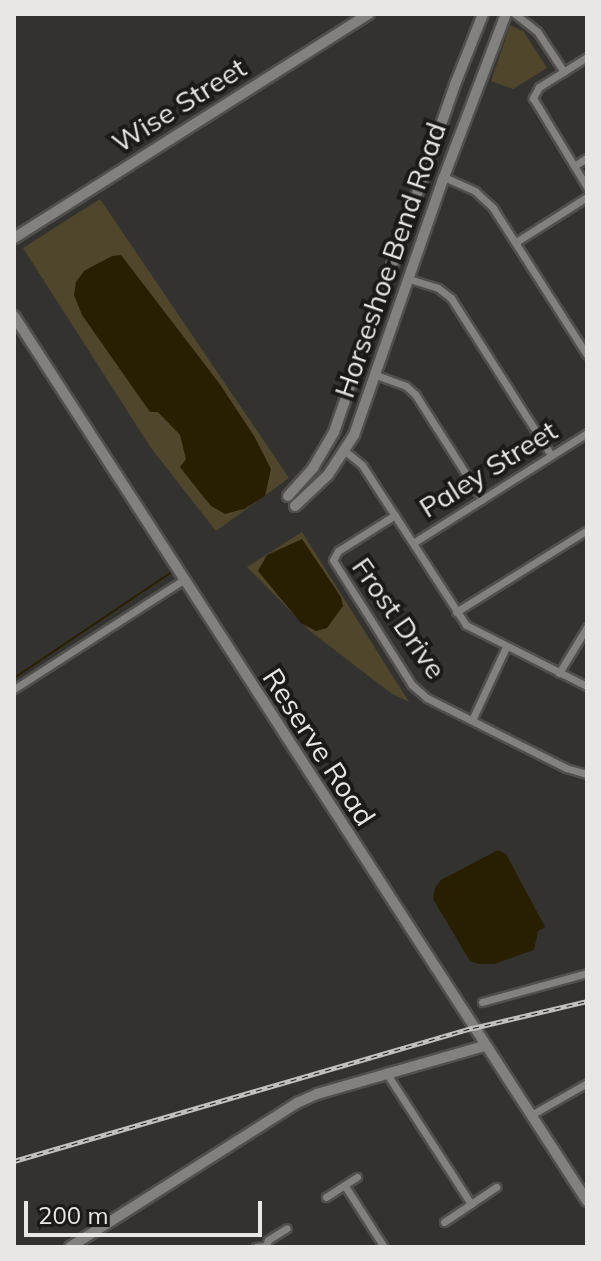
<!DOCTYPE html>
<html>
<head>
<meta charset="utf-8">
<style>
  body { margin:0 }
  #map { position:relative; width:601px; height:1261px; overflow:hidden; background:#34322f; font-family:Mulish,sans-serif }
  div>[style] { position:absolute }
  .green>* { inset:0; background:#50462c }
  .water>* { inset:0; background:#281e00 }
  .stream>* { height:2px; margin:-1px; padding:0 1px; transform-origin:1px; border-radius:1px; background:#281e00 }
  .roads { filter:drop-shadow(2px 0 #504f4d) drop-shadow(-2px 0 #504f4d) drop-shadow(0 2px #504f4d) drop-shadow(0 -2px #504f4d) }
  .street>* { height:7px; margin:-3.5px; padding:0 3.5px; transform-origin:3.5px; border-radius:3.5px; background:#82817d }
  .secondary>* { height:10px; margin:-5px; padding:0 5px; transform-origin:5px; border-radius:5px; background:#82817d }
  .rail>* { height:5px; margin-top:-2.5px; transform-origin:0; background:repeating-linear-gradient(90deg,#1b1a19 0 6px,#c1c0be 0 12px); box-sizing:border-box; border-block:2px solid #c1c0be }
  span { translate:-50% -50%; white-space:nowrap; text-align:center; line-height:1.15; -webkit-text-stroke:8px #1b1a19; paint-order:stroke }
  .street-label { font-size:28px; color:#e8e7e5 }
  .frame { position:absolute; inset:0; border:16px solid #e8e7e5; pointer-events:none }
  .scale { position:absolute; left:24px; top:1201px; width:238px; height:36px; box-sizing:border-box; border:4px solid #e8e7e5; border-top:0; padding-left:10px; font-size:24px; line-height:28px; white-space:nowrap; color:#e8e7e5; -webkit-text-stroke:6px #1b1a19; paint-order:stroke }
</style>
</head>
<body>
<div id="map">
  <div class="green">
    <i style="clip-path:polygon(510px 25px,524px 32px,547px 68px,513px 89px,491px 81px)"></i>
    <i style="clip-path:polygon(100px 199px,289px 478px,216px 531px,151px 448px,23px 248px)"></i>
    <i style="clip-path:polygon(302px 532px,409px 702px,391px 693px,311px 632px,247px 567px)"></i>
  </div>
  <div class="water">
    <i style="clip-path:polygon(121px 255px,219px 383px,254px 436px,271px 469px,265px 496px,244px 509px,225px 514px,211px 506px,198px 490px,180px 467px,186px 459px,180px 435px,158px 412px,150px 412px,82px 315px,74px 295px,76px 282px,84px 271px,112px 256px)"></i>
    <i style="clip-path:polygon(302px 539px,341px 597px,343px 606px,327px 628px,316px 631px,301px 623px,258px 571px,267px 555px)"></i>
    <i style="clip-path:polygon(498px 850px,506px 854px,545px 927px,538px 931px,534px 950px,494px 964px,478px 964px,470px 961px,433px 899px,435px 888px,441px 880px)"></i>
  </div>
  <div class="stream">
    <i style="left:14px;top:678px;width:190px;rotate:-33.9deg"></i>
  </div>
  <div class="roads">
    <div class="street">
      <i style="left:515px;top:14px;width:28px;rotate:38deg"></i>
      <i style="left:537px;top:31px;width:49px;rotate:56.6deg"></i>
      <i style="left:587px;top:57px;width:57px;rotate:148deg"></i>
      <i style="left:539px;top:87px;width:13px;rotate:119deg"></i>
      <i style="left:533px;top:98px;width:104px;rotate:58.8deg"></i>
      <i style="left:574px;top:166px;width:15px;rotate:-32deg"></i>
      <i style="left:444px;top:177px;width:34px;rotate:24deg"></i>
      <i style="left:475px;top:191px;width:25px;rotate:43deg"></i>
      <i style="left:493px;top:208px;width:174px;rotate:57.4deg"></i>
      <i style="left:516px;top:242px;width:84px;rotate:-32.4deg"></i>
      <i style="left:409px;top:279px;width:30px;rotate:17deg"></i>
      <i style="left:438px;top:288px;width:16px;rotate:38deg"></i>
      <i style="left:451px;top:298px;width:186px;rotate:57.5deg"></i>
      <i style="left:376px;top:375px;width:32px;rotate:20deg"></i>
      <i style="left:406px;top:386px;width:12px;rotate:42deg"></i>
      <i style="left:415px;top:394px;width:125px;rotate:57.5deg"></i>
      <i style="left:345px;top:451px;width:22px;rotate:39deg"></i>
      <i style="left:362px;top:465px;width:191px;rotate:57deg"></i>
      <i style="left:466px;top:625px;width:136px;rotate:26.8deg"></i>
      <i style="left:395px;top:515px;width:67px;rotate:147.7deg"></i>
      <i style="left:338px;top:551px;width:10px;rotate:119deg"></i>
      <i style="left:333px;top:560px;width:148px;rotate:57.7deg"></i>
      <i style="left:412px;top:685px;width:20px;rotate:41deg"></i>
      <i style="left:427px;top:698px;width:156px;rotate:26.7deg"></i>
      <i style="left:566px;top:768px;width:22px;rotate:16deg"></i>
      <i style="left:413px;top:543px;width:206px;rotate:-32.3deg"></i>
      <i style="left:456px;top:612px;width:155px;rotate:-32deg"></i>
      <i style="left:559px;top:673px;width:54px;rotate:-58.7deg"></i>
      <i style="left:14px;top:689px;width:201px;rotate:-32.8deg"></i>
      <i style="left:472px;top:720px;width:81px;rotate:-65deg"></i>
      <i style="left:482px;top:1002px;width:109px;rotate:-15.4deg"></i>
      <i style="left:387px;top:1074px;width:155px;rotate:57.1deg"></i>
      <i style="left:531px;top:1115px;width:64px;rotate:-29.7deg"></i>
      <i style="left:345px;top:1186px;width:72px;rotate:57.4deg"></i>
      <i style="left:326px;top:1197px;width:37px;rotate:-33deg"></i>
      <i style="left:444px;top:1222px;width:63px;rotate:-33.9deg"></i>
      <i style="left:256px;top:1247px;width:10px;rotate:-6deg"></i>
      <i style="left:266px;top:1246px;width:6px;rotate:-72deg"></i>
      <i style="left:268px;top:1240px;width:22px;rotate:-32deg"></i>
    </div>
    <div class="secondary">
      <i style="left:14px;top:238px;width:420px;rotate:-32.3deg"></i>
      <i style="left:14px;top:316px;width:1054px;rotate:57.08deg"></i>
      <i style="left:288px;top:496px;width:38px;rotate:-48deg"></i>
      <i style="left:313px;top:468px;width:42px;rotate:-59.7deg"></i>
      <i style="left:334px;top:432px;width:371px;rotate:-70.8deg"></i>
      <i style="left:456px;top:82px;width:73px;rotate:-68.3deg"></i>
      <i style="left:295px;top:506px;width:45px;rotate:-43.2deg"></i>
      <i style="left:328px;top:475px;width:48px;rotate:-57deg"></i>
      <i style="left:354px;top:435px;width:273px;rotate:-70.8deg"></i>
      <i style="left:444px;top:177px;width:174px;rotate:-69.2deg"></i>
      <i style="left:70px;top:1247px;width:269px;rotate:-32.4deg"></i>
      <i style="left:297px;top:1103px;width:22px;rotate:-24deg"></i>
      <i style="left:317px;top:1094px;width:174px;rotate:-16deg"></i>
    </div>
  </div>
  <div class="rail">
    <i style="left:14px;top:1161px;width:478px;rotate:-16.2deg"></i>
    <i style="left:473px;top:1028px;width:117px;rotate:-13.3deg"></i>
  </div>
  <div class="street-label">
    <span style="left:179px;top:105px;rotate:-32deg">Wise Street</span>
    <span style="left:390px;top:260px;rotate:-71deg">Horseshoe Bend Road</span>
    <span style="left:488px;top:469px;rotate:-32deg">Paley Street</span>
    <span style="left:399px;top:618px;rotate:55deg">Frost Drive</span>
    <span style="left:319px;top:747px;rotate:57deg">Reserve Road</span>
  </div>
  <div class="frame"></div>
  <div class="scale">200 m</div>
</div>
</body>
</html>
